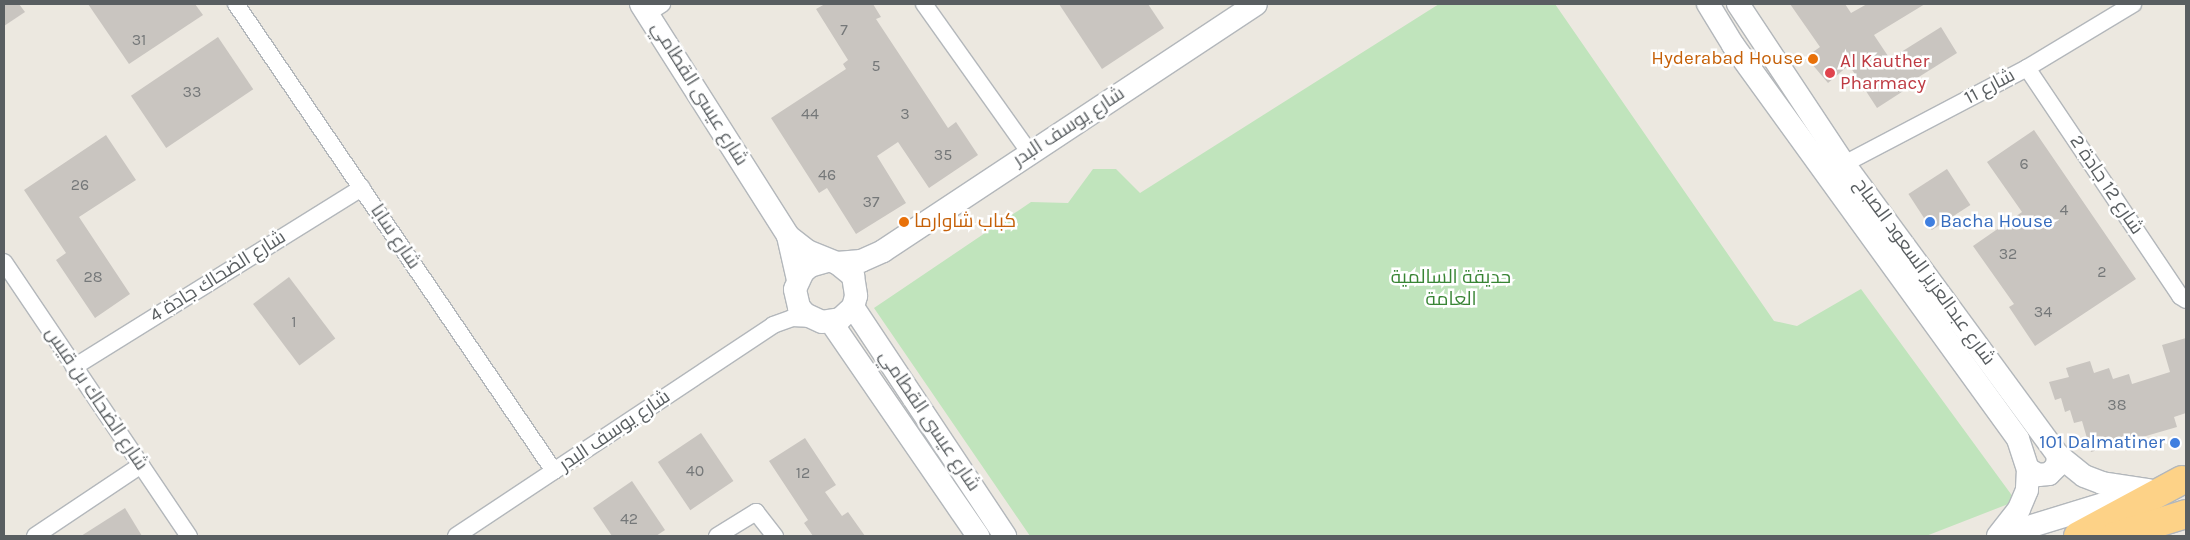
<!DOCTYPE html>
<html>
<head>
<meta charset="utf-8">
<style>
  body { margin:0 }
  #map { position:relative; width:2190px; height:540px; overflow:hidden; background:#ece8e0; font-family:Karla,Cairo,sans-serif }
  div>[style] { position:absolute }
  .green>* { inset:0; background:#c0e4bc }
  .building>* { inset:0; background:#c9c5c0; transform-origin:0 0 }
  .roads { filter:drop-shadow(1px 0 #b3b7bb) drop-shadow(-1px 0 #b3b7bb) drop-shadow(0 1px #b3b7bb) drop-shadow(0 -1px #b3b7bb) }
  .street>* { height:16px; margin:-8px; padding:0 8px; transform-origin:8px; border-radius:8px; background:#fff }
  .secondary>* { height:22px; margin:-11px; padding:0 11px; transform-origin:11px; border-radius:11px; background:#fff }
  .highway>* { height:28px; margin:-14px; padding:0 14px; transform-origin:14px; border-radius:14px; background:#fdd287 }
  .dots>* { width:14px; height:14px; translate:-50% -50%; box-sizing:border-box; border:2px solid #fff; border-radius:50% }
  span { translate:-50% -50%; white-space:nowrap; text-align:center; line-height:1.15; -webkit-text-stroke:5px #fff; paint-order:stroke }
  .number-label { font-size:16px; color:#757879 }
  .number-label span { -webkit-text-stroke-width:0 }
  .food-label { font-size:19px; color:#c56008 }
  .right { translate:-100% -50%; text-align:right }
  .left { translate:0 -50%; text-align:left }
  .health-label { font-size:19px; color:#be3a42 }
  .street-label { font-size:19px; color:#595e61 }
  .shop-label { font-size:19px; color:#366cbe }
  .park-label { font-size:19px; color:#398535 }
  .frame { position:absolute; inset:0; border:5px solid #595e61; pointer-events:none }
</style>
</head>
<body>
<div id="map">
  <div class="green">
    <i style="clip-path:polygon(1439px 4px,1555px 4px,1774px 321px,1797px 326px,1861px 289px,2016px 501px,1926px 536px,1030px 536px,874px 308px,1031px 202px,1068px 203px,1093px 169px,1116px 169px,1140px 193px)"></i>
  </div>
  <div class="building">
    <i style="clip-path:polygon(4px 4px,19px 4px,25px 12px,4px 26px)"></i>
    <i style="clip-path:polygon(88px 4px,195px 4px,203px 15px,129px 64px)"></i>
    <i style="clip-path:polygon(825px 4px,873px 4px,881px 17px,876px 19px,948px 128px,956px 122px,978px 155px,929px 188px,898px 142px,877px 156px,906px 203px,856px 234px,827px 188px,819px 193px,771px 118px,846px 69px,843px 64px,848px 60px,816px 9px)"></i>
    <i style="clip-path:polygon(1059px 4px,1148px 4px,1164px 28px,1102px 69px)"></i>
    <i style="clip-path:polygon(1790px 4px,1845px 4px,1851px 13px,1867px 4px,1925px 4px,1874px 35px,1890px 59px,1941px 27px,1957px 53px,1906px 85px,1908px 88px,1877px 108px,1849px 65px,1828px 83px,1806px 57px,1820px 47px)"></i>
    <i style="left:218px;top:37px;width:63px;height:105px;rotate:56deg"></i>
    <i style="clip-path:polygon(2034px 130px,2136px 279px,2035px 346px,2009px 307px,2014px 304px,1973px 246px,2022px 212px,1987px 162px)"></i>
    <i style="clip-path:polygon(106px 135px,136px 180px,79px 217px,130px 294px,95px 318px,56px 260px,66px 253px,24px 190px)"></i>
    <i style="left:1947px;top:169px;width:43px;height:46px;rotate:57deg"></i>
    <i style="left:289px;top:277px;width:77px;height:45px;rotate:53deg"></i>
    <i style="clip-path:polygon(2186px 338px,2186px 413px,2174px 417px,2177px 427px,2091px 452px,2082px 421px,2074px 423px,2070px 410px,2065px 412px,2061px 398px,2055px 400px,2049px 382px,2069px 377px,2066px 368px,2090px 361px,2094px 373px,2109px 368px,2113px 379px,2129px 374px,2132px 384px,2170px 372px,2162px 345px)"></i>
    <i style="left:701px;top:433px;width:58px;height:52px;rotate:56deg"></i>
    <i style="clip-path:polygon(805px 438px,836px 485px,825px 492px,842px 516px,848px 512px,865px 536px,813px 536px,804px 523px,808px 520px,769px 461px)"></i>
    <i style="clip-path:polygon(632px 481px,665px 530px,656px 536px,612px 536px,593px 508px)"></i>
    <i style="clip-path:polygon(125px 508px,142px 536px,81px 536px)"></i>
  </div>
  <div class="roads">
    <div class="street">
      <i style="left:236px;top:4px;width:565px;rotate:55.75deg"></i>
      <i style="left:924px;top:4px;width:183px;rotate:54.6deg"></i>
      <i style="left:648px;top:13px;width:17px;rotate:-33deg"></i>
      <i style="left:2027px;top:68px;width:275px;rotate:56.1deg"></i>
      <i style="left:2180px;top:296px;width:7px;rotate:34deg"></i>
      <i style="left:1844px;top:164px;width:207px;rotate:-27.7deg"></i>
      <i style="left:2027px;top:68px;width:124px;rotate:-31.1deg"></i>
      <i style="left:4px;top:262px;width:331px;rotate:56deg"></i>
      <i style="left:74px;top:367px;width:339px;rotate:-31.9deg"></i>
      <i style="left:35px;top:536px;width:128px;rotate:-33.8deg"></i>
      <i style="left:456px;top:536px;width:381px;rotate:-33.6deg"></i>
      <i style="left:773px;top:325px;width:20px;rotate:-20deg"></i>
      <i style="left:792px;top:318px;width:21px;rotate:3deg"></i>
      <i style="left:717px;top:536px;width:46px;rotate:-31.6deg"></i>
      <i style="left:756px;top:512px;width:31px;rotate:52deg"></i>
    </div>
    <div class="secondary">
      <i style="left:641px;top:4px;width:275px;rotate:57.6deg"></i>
      <i style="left:788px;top:236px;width:45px;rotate:77.2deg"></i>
      <i style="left:1708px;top:4px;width:48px;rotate:58.6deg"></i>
      <i style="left:1733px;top:45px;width:486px;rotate:54.1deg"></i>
      <i style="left:2018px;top:439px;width:32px;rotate:72deg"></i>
      <i style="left:2028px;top:469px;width:21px;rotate:93deg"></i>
      <i style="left:2027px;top:490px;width:21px;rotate:113deg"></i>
      <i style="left:2019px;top:509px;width:34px;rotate:128deg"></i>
      <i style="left:1738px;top:4px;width:192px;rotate:56.5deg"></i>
      <i style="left:1844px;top:164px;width:361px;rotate:53.7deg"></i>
      <i style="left:2058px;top:455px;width:33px;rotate:39deg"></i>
      <i style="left:2084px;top:476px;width:19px;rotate:21deg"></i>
      <i style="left:2102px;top:483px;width:47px;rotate:8.7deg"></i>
      <i style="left:788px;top:236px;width:24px;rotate:38deg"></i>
      <i style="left:807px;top:251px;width:32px;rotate:22deg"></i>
      <i style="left:837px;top:263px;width:21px;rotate:39deg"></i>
      <i style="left:853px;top:276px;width:20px;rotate:81deg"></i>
      <i style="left:856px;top:296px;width:11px;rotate:105deg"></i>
      <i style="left:853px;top:307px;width:18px;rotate:137deg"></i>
      <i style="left:840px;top:319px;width:18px;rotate:171deg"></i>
      <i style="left:822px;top:322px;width:19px;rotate:-155deg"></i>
      <i style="left:805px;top:314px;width:9px;rotate:-131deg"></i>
      <i style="left:799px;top:307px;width:18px;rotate:-103deg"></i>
      <i style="left:795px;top:289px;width:19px;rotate:-65deg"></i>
      <i style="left:803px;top:272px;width:9px;rotate:-41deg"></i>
      <i style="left:810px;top:266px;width:19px;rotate:-16deg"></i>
      <i style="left:837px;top:263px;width:24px;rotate:-5deg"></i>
      <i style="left:861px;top:261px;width:24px;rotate:-24deg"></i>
      <i style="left:883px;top:251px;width:447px;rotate:-33.5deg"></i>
      <i style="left:853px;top:307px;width:275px;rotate:56.4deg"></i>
      <i style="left:831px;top:322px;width:260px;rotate:55.5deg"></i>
      <i style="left:2028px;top:469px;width:12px;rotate:31deg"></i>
      <i style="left:2038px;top:475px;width:11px;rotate:-5deg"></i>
      <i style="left:2049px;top:474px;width:11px;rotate:-45deg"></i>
      <i style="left:2057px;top:466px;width:11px;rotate:-85deg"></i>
      <i style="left:1999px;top:536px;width:150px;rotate:-17.1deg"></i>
    </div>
    <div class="highway">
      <i style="left:2078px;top:536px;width:118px;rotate:-28.3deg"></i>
      <i style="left:2115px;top:536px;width:74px;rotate:-17.2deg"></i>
    </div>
  </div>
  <div class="dots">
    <i style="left:1813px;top:59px;background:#e8710a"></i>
    <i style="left:1830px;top:73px;background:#e0444e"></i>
    <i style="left:904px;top:222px;background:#e8710a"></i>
    <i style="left:1930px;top:222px;background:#3f7fe0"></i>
    <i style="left:2175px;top:443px;background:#3f7fe0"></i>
  </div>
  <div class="number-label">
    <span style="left:844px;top:30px">7</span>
    <span style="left:139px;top:40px">31</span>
    <span style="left:876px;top:66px">5</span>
    <span style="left:192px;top:92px">33</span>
    <span style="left:810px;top:114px">44</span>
    <span style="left:905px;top:114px">3</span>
    <span style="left:943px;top:155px">35</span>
    <span style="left:2024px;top:164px">6</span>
    <span style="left:827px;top:175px">46</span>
    <span style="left:80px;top:185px">26</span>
    <span style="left:871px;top:202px">37</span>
    <span style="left:2064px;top:210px">4</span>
    <span style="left:2008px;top:254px">32</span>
    <span style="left:2102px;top:272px">2</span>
    <span style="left:93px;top:277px">28</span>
    <span style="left:2043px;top:312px">34</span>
    <span style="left:294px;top:322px">1</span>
    <span style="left:2117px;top:405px">38</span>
    <span style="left:695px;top:471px">40</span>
    <span style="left:803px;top:473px">12</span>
    <span style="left:629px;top:519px">42</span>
  </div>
  <div class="food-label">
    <span class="right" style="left:1803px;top:59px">Hyderabad House</span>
    <span class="left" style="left:914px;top:222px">كباب شاوارما</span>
  </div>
  <div class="health-label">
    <span class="left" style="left:1840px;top:73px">Al Kauther<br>Pharmacy</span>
  </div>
  <div class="street-label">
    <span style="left:1990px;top:87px;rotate:-28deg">شارع 11</span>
    <span style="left:699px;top:94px;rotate:58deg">شارع عيسى القطامي</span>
    <span style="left:1069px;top:127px;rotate:-33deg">شارع يوسف البدر</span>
    <span style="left:2106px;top:185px;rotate:56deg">شارع 12 جادة 2</span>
    <span style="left:395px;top:237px;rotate:56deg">شارع سابا</span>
    <span style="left:1924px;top:272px;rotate:54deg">شارع عبدالعزيز السعود الصباح</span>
    <span style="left:218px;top:277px;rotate:-32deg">شارع الضحاك جادة 4</span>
    <span style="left:96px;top:399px;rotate:56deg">شارع الضحاك بن قيس</span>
    <span style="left:929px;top:421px;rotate:56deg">شارع عيسى القطامي</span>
    <span style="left:615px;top:431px;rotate:-34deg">شارع يوسف البدر</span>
  </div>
  <div class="shop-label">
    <span class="left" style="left:1940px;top:222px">Bacha House</span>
    <span class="right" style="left:2165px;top:443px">101 Dalmatiner</span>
  </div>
  <div class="park-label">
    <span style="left:1451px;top:289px">حديقة السالمية<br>العامة</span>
  </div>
  <div class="frame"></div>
</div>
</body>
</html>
